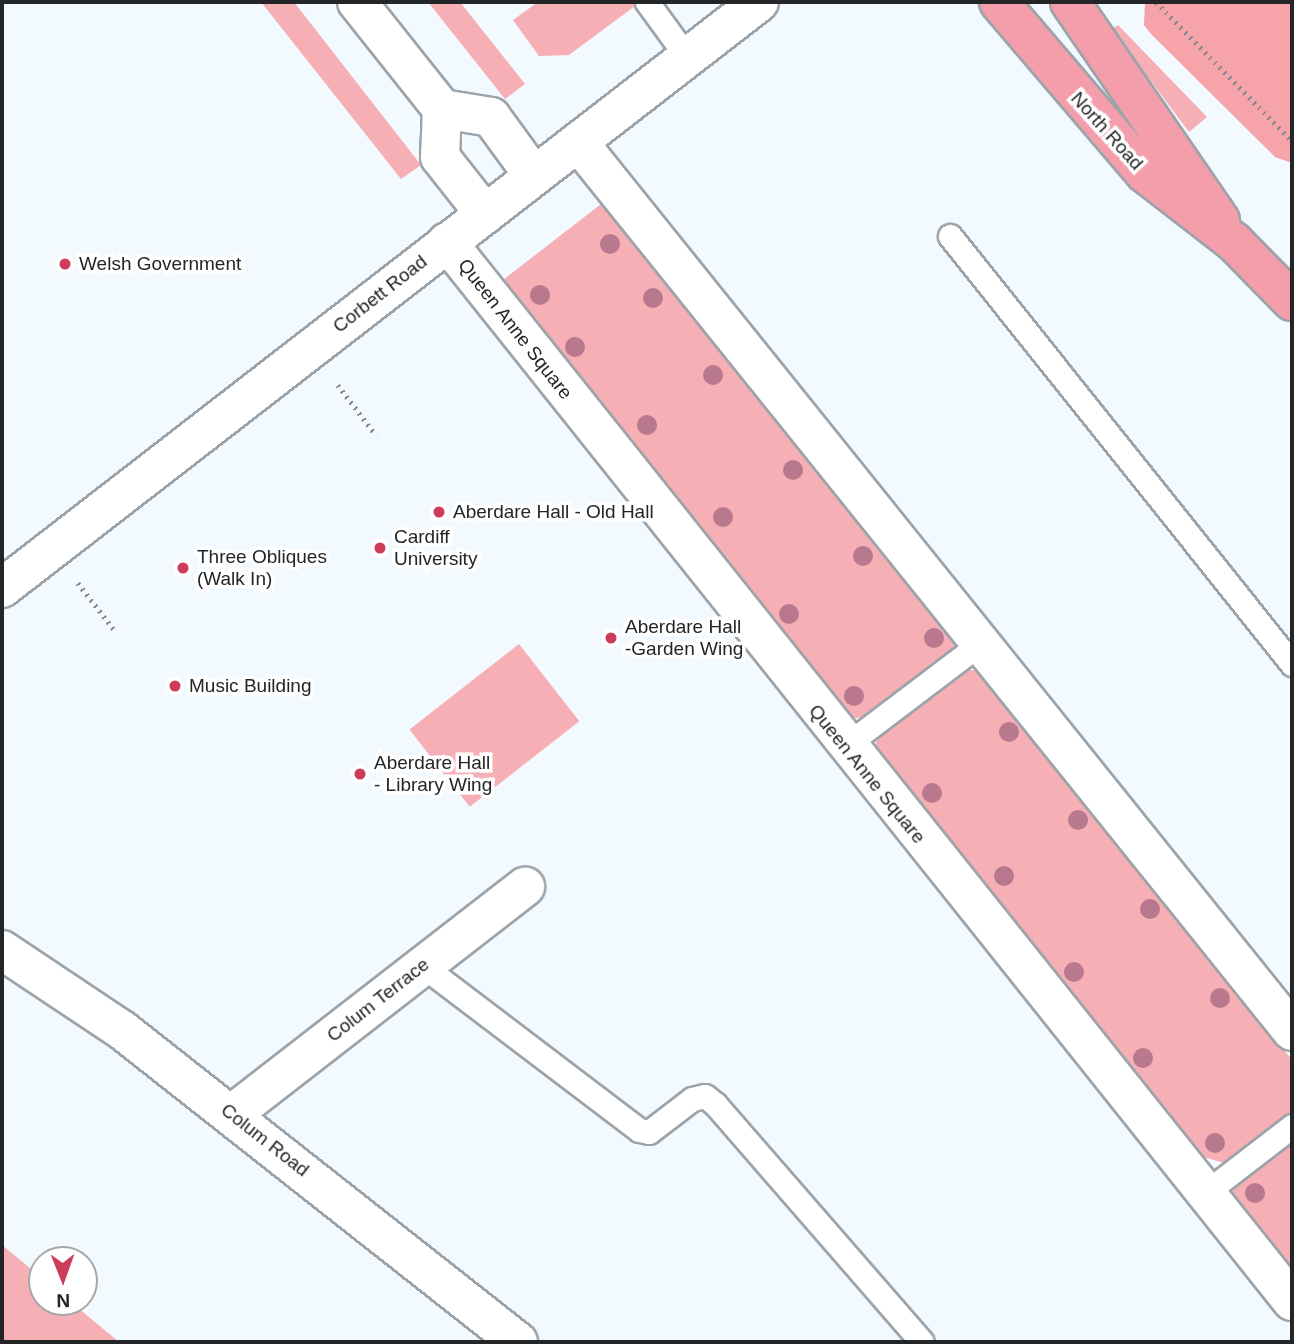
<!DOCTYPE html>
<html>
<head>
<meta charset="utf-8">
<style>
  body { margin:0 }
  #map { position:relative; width:1294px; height:1344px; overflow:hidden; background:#f2f9ff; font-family:Helvetica,sans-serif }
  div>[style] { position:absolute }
  .green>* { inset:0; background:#f5afb5; transform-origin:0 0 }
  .forest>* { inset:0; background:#f6a3aa }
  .path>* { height:4.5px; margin-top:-2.25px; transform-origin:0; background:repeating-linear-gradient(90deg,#868a8e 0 2px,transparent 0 7px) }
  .roads { filter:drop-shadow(2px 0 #9da4a9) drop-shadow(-2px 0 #9da4a9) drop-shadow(0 2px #9da4a9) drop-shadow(0 -2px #9da4a9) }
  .lane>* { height:23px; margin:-11.5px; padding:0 11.5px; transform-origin:11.5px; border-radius:11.5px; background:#fff }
  .street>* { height:38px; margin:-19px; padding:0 19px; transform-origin:19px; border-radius:19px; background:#fff }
  .secondary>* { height:38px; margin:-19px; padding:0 19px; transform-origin:19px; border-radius:19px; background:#fff }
  .primary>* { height:38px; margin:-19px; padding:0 19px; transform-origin:19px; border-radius:19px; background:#f49eac }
  .trees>* { width:20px; height:20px; margin:-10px; border-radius:50%; background:#b8788d }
  .dots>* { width:19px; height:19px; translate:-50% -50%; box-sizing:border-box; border:4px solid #fff; border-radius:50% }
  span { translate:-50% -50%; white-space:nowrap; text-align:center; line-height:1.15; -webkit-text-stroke:7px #fff; paint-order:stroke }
  .street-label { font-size:19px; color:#232527 }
  .poi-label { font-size:19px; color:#232527 }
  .left { translate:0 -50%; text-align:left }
  .frame { position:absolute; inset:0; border:4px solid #232527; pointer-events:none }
  .north { position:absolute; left:28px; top:1246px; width:70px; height:70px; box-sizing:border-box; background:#fff; border:2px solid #a7a8a9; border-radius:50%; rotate:179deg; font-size:19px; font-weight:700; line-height:28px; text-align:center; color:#232527 }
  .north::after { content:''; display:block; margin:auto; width:24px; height:32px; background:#cd3d59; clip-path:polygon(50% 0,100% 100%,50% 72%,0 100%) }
</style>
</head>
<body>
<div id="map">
  <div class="green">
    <i style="clip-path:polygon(261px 2px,294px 2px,421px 165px,401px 179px)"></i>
    <i style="clip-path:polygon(428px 2px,460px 2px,525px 84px,505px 99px)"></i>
    <i style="clip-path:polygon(538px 2px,631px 2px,635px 6px,569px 55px,539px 56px,513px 20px)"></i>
    <i style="clip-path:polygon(1118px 25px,1207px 117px,1189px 132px,1112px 29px)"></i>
    <i style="clip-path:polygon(605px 201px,955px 639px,953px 653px,869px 716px,850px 719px,499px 283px)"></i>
    <i style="left:519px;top:644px;width:98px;height:139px;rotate:52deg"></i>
    <i style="clip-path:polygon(963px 670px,981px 670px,1292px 1060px,1292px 1114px,1228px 1164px,1196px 1155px,874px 748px,880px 733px)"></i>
    <i style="clip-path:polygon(1292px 1140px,1292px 1274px,1236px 1205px,1232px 1187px)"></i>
    <i style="clip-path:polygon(2px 1245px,42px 1278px,42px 1302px,71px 1302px,119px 1342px,2px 1342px)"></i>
  </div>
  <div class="forest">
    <i style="clip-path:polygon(1145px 2px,1292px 2px,1292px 163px,1275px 157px,1151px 34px,1144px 25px)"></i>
  </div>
  <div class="path">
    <i style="left:1156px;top:2px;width:194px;rotate:45.6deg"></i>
    <i style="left:338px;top:385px;width:63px;rotate:52.8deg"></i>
    <i style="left:78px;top:583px;width:62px;rotate:52.2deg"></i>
  </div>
  <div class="roads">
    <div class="lane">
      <i style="left:647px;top:2px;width:68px;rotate:54deg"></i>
      <i style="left:950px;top:236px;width:548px;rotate:51.37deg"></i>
      <i style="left:845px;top:746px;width:172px;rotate:-37.2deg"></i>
      <i style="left:423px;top:966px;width:271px;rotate:37.2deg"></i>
      <i style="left:639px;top:1130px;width:10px;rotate:11deg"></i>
      <i style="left:649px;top:1132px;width:54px;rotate:-37.5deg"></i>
      <i style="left:692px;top:1099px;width:13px;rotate:-13deg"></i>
      <i style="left:705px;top:1096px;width:13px;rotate:39deg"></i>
      <i style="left:715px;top:1104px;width:315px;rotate:49deg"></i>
      <i style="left:1205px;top:1193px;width:110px;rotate:-37.6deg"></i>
    </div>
    <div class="street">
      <i style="left:357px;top:2px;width:137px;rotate:51.5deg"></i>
      <i style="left:442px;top:109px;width:48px;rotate:92.4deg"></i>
      <i style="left:440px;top:157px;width:73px;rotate:51.7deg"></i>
      <i style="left:442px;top:109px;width:50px;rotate:9.3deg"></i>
      <i style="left:491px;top:117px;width:73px;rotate:53.9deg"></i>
      <i style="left:578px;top:142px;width:1140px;rotate:51.23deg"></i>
      <i style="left:447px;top:242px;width:1355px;rotate:51.41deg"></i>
      <i style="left:232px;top:1114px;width:371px;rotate:-37.8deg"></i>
    </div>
    <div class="secondary">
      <i style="left:2px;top:588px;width:957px;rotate:-37.74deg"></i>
      <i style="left:2px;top:950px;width:144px;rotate:33.7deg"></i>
      <i style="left:122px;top:1030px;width:504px;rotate:38.23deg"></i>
    </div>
    <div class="primary">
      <i style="left:999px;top:2px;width:225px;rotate:49.5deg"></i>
      <i style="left:1145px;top:173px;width:113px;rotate:37.8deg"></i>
      <i style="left:1234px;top:242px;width:83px;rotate:45.5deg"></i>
      <i style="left:1070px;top:2px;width:265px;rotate:55.5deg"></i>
    </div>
  </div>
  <div class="trees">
    <i style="left:610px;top:244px"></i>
    <i style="left:540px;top:295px"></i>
    <i style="left:653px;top:298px"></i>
    <i style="left:575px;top:347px"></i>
    <i style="left:713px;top:375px"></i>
    <i style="left:647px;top:425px"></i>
    <i style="left:793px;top:470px"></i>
    <i style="left:723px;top:517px"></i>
    <i style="left:863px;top:556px"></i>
    <i style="left:789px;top:614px"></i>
    <i style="left:934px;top:638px"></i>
    <i style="left:854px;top:696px"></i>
    <i style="left:1009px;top:732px"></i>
    <i style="left:932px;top:793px"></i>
    <i style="left:1078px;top:820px"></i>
    <i style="left:1004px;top:876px"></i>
    <i style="left:1150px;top:909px"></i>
    <i style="left:1074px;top:972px"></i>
    <i style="left:1220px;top:998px"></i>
    <i style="left:1143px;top:1058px"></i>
    <i style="left:1215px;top:1143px"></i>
    <i style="left:1255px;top:1193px"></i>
  </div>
  <div class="dots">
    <i style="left:65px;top:264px;background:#cd3d59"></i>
    <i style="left:439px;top:512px;background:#cd3d59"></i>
    <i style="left:380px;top:548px;background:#cd3d59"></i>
    <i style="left:183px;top:568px;background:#cd3d59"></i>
    <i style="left:611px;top:638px;background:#cd3d59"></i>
    <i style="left:175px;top:686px;background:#cd3d59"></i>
    <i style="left:360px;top:774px;background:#cd3d59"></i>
  </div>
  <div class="street-label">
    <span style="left:1107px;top:131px;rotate:48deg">North Road</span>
    <span style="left:380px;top:294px;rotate:-38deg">Corbett Road</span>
    <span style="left:515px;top:329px;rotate:52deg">Queen Anne Square</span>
    <span style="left:867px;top:774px;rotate:51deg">Queen Anne Square</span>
    <span style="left:378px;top:1000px;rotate:-38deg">Colum Terrace</span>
    <span style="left:265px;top:1140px;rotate:38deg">Colum Road</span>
  </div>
  <div class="poi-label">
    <span class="left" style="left:79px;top:264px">Welsh Government</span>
    <span class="left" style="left:453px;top:512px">Aberdare Hall - Old Hall</span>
    <span class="left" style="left:394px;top:548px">Cardiff<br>University</span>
    <span class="left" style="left:197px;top:568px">Three Obliques<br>(Walk In)</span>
    <span class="left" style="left:625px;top:638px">Aberdare Hall<br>-Garden Wing</span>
    <span class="left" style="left:189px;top:686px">Music Building</span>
    <span class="left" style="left:374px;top:774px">Aberdare Hall<br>- Library Wing</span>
  </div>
  <div class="frame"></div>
  <div class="north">N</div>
</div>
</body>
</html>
